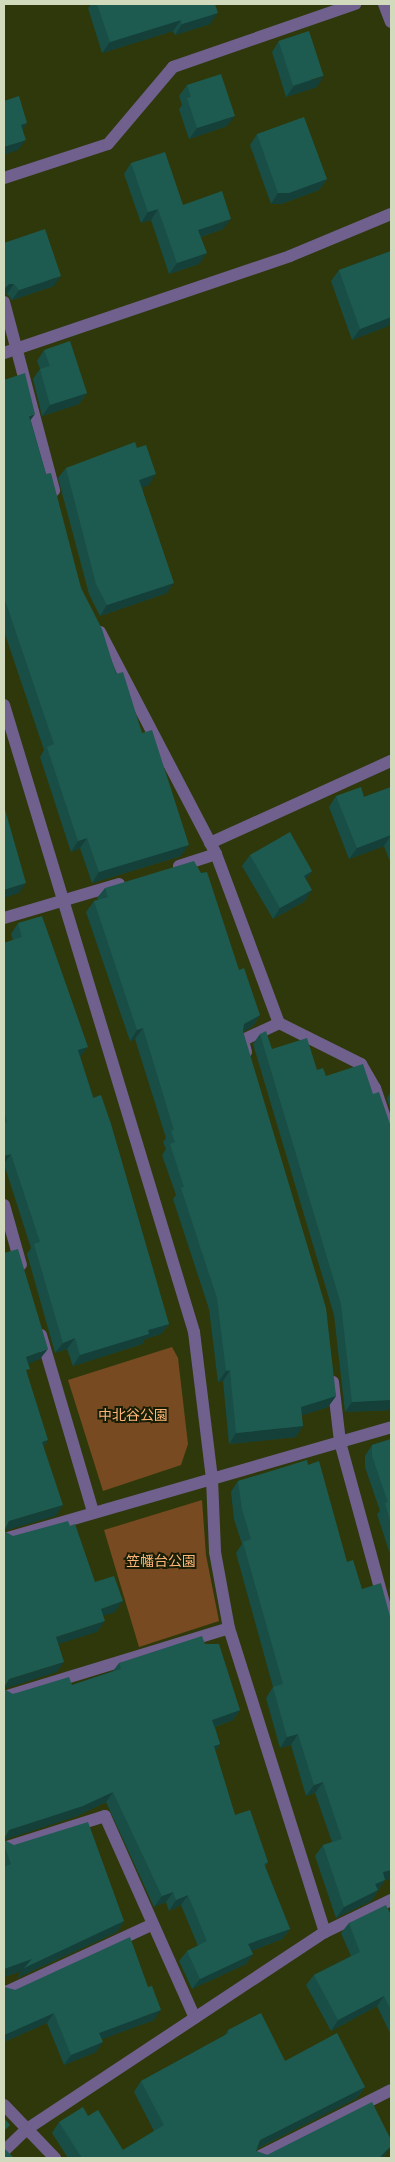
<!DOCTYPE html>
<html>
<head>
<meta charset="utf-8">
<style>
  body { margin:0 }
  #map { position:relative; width:395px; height:2162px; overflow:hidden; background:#2e380b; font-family:Lato,"Noto Sans JP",sans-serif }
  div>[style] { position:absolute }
  .green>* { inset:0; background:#774a21 }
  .minor>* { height:12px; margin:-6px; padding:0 6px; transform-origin:6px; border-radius:6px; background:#70608d }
  .wall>* { inset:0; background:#194e46 }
  .shaded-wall>* { inset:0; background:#144039 }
  .building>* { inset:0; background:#1d5b51; transform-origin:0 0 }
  span { translate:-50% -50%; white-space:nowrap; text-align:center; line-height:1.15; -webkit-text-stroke:4px #181e06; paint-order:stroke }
  .park-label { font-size:14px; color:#ffb678 }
  .frame { position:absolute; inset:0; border:5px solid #d1dabc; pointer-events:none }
</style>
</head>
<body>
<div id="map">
  <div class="green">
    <i style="clip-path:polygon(172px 1347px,178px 1358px,188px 1444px,181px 1465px,103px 1491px,68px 1380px)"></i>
    <i style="clip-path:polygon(202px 1500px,206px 1555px,219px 1621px,139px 1647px,104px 1530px)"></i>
  </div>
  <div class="minor">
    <i style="left:384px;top:4px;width:19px;rotate:69deg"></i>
    <i style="left:4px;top:178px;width:109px;rotate:-18.1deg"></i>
    <i style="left:108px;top:144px;width:101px;rotate:-49.8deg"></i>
    <i style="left:173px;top:67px;width:193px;rotate:-19.1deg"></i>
    <i style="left:4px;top:302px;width:195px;rotate:75.1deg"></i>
    <i style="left:4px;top:353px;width:302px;rotate:-18.7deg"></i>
    <i style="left:290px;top:256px;width:109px;rotate:-22.6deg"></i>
    <i style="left:100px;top:632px;width:250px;rotate:62.4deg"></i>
    <i style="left:216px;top:854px;width:180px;rotate:69.6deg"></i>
    <i style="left:279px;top:1023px;width:92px;rotate:26.6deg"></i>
    <i style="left:361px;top:1064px;width:28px;rotate:60deg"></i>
    <i style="left:375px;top:1088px;width:50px;rotate:71.2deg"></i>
    <i style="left:4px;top:705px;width:655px;rotate:73.14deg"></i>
    <i style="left:194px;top:1332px;width:148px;rotate:83deg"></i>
    <i style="left:212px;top:1479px;width:73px;rotate:87.6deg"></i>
    <i style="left:215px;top:1552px;width:77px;rotate:79.6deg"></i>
    <i style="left:229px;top:1628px;width:319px;rotate:72.5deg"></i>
    <i style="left:210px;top:843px;width:199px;rotate:-24.4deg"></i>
    <i style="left:179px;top:866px;width:39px;rotate:-18deg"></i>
    <i style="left:4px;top:918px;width:120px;rotate:-16.5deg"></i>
    <i style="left:246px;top:1052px;width:12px;rotate:-104deg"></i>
    <i style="left:243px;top:1040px;width:40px;rotate:-25deg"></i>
    <i style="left:4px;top:1205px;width:62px;rotate:74.2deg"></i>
    <i style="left:41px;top:1335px;width:184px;rotate:73.6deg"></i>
    <i style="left:333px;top:1382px;width:60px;rotate:83.3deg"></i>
    <i style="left:340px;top:1442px;width:193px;rotate:74.7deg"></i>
    <i style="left:4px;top:1539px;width:403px;rotate:-16.1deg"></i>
    <i style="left:4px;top:1697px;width:235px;rotate:-17deg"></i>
    <i style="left:4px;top:1848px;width:106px;rotate:-17.6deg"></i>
    <i style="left:105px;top:1816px;width:221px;rotate:66deg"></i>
    <i style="left:4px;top:1993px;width:162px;rotate:-24.8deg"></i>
    <i style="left:4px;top:2105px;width:74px;rotate:46.1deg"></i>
    <i style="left:4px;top:2151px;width:32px;rotate:-44deg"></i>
    <i style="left:27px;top:2129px;width:357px;rotate:-33.5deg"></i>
    <i style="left:325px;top:1932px;width:73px;rotate:-25.9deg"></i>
    <i style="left:256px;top:2158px;width:151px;rotate:-26.7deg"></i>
  </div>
  <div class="wall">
    <i style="clip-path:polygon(91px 4px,215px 4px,210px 24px,175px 35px,173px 31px,102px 53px,88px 8px)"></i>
    <i style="clip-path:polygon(279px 41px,317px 87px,286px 97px,272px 52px)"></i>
    <i style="clip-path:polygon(187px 85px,227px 126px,189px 139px,179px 109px,182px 105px,179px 96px)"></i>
    <i style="clip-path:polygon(257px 134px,327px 179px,319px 190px,281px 204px,271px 204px,250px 145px)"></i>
    <i style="clip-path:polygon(131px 163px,183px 205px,223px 229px,201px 237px,199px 264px,169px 274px,151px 220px,141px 223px,124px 174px)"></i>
    <i style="clip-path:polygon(4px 243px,54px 286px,12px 300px,7px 294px,4px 294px)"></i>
    <i style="clip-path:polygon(391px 251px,391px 322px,388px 326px,352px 340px,331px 281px,339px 270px)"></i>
    <i style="clip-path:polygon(44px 350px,87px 393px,79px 404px,42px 416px,33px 379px,40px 369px,37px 361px)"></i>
    <i style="clip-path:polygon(4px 380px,31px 421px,46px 474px,81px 588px,142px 733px,181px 856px,92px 883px,80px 848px,71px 852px,40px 757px,44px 750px,4px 631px)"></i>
    <i style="clip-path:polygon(137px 448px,149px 485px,142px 487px,167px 593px,100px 616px,89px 594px,58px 478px,66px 468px)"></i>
    <i style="clip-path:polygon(391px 787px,391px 864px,384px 846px,349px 859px,329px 807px,336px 796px,364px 797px)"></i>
    <i style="clip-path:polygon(250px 855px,312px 871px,306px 879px,305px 901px,273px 919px,242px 866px)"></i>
    <i style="clip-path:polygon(105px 888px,239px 970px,260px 1015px,253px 1026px,243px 1032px,336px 1396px,328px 1407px,302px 1415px,296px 1437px,229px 1444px,223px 1381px,218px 1382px,209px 1309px,173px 1199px,176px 1195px,162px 1155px,166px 1149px,163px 1142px,166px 1138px,135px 1039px,130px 1041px,86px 912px,94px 901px,98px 900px,97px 898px)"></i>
    <i style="clip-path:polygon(18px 923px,80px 1057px,169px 1324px,161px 1334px,145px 1339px,142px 1344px,73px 1366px,67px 1349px,55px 1353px,27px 1254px,31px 1248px,4px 1164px,4px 943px,13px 940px,11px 934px)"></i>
    <i style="clip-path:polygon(260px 1034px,272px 1049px,317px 1070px,326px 1076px,391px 1410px,345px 1412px,334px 1315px,253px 1044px)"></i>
    <i style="clip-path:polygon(391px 1091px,391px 1112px,387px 1098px)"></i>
    <i style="clip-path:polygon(391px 1439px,391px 1557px,377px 1514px,380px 1511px,365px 1467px,365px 1456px,372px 1445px)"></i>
    <i style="clip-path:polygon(308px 1465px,391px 1878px,385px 1880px,371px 1901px,336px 1918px,315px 1856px,323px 1845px,332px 1842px,315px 1793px,306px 1796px,291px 1745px,280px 1748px,266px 1698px,273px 1687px,236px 1553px,242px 1544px,234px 1519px,231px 1492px,238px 1481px)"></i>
    <i style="clip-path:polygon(391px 1585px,391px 1598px,389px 1589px)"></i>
    <i style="clip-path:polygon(205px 1644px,240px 1710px,233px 1720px,215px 1727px,220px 1744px,215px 1751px,235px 1815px,268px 1862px,265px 1866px,290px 1929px,282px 1939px,251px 1951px,253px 1954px,246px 1964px,192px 1989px,179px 1961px,187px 1951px,198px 1946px,181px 1905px,169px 1911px,166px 1902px,154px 1907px,106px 1802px,75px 1817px,13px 1694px,72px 1685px,113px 1671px,119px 1663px)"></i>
    <i style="clip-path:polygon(4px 1840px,124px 1921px,117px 1932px,17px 1978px,22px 1971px,4px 1977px)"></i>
    <i style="clip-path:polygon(391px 1915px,391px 2035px,377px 2006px,331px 2031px,306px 1985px,314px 1975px,351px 1956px,341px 1933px,349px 1923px)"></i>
    <i style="clip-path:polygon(4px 1988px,15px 1990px,154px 2020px,102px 2039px,96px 2052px,64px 2065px,47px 2023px,4px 2042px)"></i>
    <i style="clip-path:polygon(228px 2030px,285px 2061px,365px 2087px,357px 2098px,257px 2149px,256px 2151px,267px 2155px,386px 2154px,382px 2158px,68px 2158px,52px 2133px,59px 2122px,88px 2116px,123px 2150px,154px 2131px,134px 2092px,141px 2081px,225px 2035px)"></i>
  </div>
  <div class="shaded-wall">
    <i style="clip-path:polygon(218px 13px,210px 24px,175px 35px,182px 24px)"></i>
    <i style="clip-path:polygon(181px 20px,173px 31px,102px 53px,110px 42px)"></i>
    <i style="clip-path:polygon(324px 76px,317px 87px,286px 97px,294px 86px)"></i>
    <i style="clip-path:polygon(235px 116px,227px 126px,189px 139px,197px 128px)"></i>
    <i style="clip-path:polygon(27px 123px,20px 134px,21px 125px)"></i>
    <i style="clip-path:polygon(26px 140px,18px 150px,4px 155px,4px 147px)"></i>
    <i style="clip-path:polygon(327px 179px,319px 190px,281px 204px,271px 204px,278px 193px)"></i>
    <i style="clip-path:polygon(158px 209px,151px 220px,141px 223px,148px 212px)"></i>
    <i style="clip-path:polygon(231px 219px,223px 229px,191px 240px,198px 230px)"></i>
    <i style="clip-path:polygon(207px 253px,199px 264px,169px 274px,177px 263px)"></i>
    <i style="clip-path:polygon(61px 276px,54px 286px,12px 300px,19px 290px)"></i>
    <i style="clip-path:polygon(9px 284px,14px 284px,7px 294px,4px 294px,4px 289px)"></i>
    <i style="clip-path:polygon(391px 317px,391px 322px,388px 326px,352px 340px,360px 329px)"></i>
    <i style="clip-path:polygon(87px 393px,79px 404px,42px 416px,50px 405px)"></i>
    <i style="clip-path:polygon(35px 414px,27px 425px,29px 416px)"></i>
    <i style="clip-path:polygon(156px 474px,149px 485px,132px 491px,139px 480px)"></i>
    <i style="clip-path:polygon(174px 583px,167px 593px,100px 616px,107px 605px)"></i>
    <i style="clip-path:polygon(391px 835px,384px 846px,349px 859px,357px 848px)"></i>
    <i style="clip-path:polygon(87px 838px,80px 848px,71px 852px,78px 841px)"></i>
    <i style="clip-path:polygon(189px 845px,181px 856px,92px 883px,99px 872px)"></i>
    <i style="clip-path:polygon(312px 871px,304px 882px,304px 876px)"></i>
    <i style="clip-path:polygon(26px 883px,19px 893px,4px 898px,4px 890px)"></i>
    <i style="clip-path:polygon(312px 890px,305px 901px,273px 919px,280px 908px)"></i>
    <i style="clip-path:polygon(260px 1015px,253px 1026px,237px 1035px,244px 1024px)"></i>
    <i style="clip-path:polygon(143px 1028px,135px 1039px,130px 1041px,137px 1030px)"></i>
    <i style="clip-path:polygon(88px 1047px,80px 1057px,70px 1060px,78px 1050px)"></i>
    <i style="clip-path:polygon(11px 1154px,4px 1164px,4px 1156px)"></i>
    <i style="clip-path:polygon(169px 1324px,161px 1334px,145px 1339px,142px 1344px,73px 1366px,80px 1355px,148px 1330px)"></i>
    <i style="clip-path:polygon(75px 1338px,67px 1349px,55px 1353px,63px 1343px)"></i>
    <i style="clip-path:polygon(48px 1349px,40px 1359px,19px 1368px,26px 1357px)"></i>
    <i style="clip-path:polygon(230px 1370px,223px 1381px,218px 1382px,226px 1371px)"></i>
    <i style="clip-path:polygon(336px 1396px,328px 1407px,294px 1418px,301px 1407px)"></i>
    <i style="clip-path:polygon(391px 1399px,391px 1410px,345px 1412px,352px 1402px)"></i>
    <i style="clip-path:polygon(303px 1426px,296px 1437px,229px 1444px,236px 1433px)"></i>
    <i style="clip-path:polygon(48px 1440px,41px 1451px,42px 1442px)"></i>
    <i style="clip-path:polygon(63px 1505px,56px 1516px,4px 1531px,9px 1521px)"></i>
    <i style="clip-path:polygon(123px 1601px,115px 1612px,93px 1619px,101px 1609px)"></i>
    <i style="clip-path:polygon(105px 1621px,97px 1632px,49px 1647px,56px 1637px)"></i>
    <i style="clip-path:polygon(64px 1662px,57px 1672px,4px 1689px,9px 1679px)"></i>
    <i style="clip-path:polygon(240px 1710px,233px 1720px,205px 1730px,212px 1720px)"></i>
    <i style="clip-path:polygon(298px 1734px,291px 1745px,280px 1748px,287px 1737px)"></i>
    <i style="clip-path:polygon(220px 1744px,213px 1755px,214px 1746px)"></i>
    <i style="clip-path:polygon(323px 1782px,315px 1793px,306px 1796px,314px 1785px)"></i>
    <i style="clip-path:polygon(113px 1792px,106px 1802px,75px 1817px,4px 1840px,9px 1830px)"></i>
    <i style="clip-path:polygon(391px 1870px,391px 1878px,375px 1883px,383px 1872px)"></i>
    <i style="clip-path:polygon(385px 1880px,371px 1901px,336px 1918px,344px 1907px,375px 1884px)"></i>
    <i style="clip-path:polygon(173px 1892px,166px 1902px,154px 1907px,162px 1896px)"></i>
    <i style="clip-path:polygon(188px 1895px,181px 1905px,169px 1911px,176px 1900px)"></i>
    <i style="clip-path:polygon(124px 1921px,117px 1932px,17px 1978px,22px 1971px,4px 1977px,4px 1969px)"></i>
    <i style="clip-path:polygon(290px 1929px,282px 1939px,241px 1955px,248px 1944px)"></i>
    <i style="clip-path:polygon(253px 1954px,246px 1964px,192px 1989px,200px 1979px)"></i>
    <i style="clip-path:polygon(384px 1996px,377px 2006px,331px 2031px,338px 2020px)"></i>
    <i style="clip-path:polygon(161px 2010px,154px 2020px,92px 2043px,99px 2033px)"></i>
    <i style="clip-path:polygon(54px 2013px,47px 2023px,4px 2042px,4px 2035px)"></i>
    <i style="clip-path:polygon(103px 2042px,96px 2052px,64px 2065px,71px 2055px)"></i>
    <i style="clip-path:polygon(365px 2087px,357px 2098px,252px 2151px,260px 2140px)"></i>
    <i style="clip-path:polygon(391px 2146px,386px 2154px,382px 2158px,379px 2158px)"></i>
  </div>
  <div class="building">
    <i style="clip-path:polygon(97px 4px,215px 4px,218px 13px,182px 24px,181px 20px,110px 42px)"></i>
    <i style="left:309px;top:31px;width:47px;height:32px;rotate:72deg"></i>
    <i style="clip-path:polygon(221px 74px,235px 116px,197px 128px,187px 98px,191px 97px,187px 85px)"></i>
    <i style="clip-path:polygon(19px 96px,27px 123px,21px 125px,26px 140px,4px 147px,4px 101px)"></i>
    <i style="clip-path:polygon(304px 117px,327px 179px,289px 193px,278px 193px,257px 134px)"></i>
    <i style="clip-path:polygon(165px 152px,183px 205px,222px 191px,231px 219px,198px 230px,207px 253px,177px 263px,158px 209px,148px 212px,131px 163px)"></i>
    <i style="clip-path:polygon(45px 229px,61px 276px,19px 290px,14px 284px,9px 284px,4px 289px,4px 295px,4px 243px)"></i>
    <i style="clip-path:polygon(391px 251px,391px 300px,390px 300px,391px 302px,391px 317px,360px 329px,339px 270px)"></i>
    <i style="clip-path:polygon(70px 341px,87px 393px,50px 405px,40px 369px,50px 366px,44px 350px)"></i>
    <i style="clip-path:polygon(25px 373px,35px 414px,29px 416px,46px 474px,51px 473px,81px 588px,102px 629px,116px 674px,123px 672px,142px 733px,152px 730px,189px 845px,99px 872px,87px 838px,78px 841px,47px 747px,54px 744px,4px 597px,4px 380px)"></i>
    <i style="clip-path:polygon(135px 442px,137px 448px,146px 445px,156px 474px,139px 480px,174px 583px,107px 605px,96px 584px,66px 468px)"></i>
    <i style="clip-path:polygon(361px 787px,364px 797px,391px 787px,391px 835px,357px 848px,336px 796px)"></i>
    <i style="clip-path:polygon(4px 806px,26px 883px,4px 890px)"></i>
    <i style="clip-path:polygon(290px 832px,312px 871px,304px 876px,312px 890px,280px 908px,250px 855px)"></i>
    <i style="clip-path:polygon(194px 861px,201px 873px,207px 872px,239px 970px,244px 968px,260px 1015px,244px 1024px,243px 1031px,326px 1308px,336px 1396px,301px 1407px,303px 1426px,236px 1433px,230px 1370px,226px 1371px,217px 1298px,181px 1188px,184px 1187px,170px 1144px,175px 1142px,171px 1131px,174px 1130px,143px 1028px,137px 1030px,94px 901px,108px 897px,105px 888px)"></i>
    <i style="clip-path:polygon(42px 916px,88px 1047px,78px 1050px,93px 1098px,101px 1095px,111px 1124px,169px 1324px,148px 1330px,149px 1334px,80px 1355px,75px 1338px,63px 1343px,34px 1244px,40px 1242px,11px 1154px,4px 1156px,4px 1123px,7px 1122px,4px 1111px,4px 943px,22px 937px,18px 923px)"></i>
    <i style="clip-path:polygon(266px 1031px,272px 1049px,307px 1038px,317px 1070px,323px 1068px,326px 1076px,363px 1064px,373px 1094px,379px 1092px,391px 1127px,391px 1400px,352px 1402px,341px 1304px,260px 1034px)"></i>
    <i style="clip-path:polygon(18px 1249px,48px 1349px,26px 1357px,30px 1369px,26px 1370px,48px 1440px,42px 1442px,63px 1505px,9px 1521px,4px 1531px,4px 1253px)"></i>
    <i style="clip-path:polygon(391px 1439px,391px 1524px,385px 1503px,388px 1502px,372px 1456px,372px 1445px)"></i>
    <i style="clip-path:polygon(307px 1460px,308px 1465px,319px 1461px,347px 1562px,353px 1560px,362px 1589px,381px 1583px,391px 1620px,391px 1870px,383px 1872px,385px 1880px,375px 1884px,378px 1890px,344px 1907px,323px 1845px,342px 1839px,323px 1782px,314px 1785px,298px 1734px,287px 1737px,273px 1687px,283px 1684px,243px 1542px,251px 1539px,242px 1509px,238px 1481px)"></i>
    <i style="clip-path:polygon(68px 1521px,70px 1526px,75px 1524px,95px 1582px,114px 1576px,123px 1601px,101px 1609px,105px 1621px,56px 1637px,64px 1662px,9px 1679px,4px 1688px,4px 1531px,13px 1536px)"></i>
    <i style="clip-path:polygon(202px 1636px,205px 1644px,219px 1644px,240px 1710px,212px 1720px,220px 1744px,214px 1746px,235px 1815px,250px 1810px,268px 1862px,264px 1864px,290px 1929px,248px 1944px,253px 1954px,200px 1979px,187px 1951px,207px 1941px,188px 1895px,176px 1900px,173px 1892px,162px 1896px,113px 1792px,83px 1806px,9px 1830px,4px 1839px,4px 1689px,13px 1694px,69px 1677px,72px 1685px,121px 1669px,119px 1663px)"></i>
    <i style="clip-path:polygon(88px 1822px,124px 1921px,24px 1968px,32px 1959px,4px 1969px,4px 1867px,11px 1864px,4px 1844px,4px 1840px,14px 1845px)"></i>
    <i style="clip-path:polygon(386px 1905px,391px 1915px,391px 2010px,384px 1996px,338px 2020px,314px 1975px,360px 1952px,349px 1923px)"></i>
    <i style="clip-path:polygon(130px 1937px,148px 1987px,152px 1986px,161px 2010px,99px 2033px,103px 2042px,71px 2055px,54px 2013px,4px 2035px,4px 1988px,5px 1987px,15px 1990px)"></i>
    <i style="clip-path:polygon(261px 2013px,285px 2061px,337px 2033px,365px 2087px,260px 2140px,256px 2151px,267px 2155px,372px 2102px,391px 2140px,391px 2146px,379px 2158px,82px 2158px,59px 2122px,83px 2107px,88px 2116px,98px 2110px,123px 2150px,164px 2125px,141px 2081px,229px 2033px,228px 2030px)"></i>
    <i style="clip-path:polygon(4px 2118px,10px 2125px,4px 2131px)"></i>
    <i style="clip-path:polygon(4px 2148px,14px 2158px,4px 2158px)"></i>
  </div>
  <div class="park-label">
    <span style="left:133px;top:1415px">中北谷公園</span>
    <span style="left:161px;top:1561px">笠幡台公園</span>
  </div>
  <div class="frame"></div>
</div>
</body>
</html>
